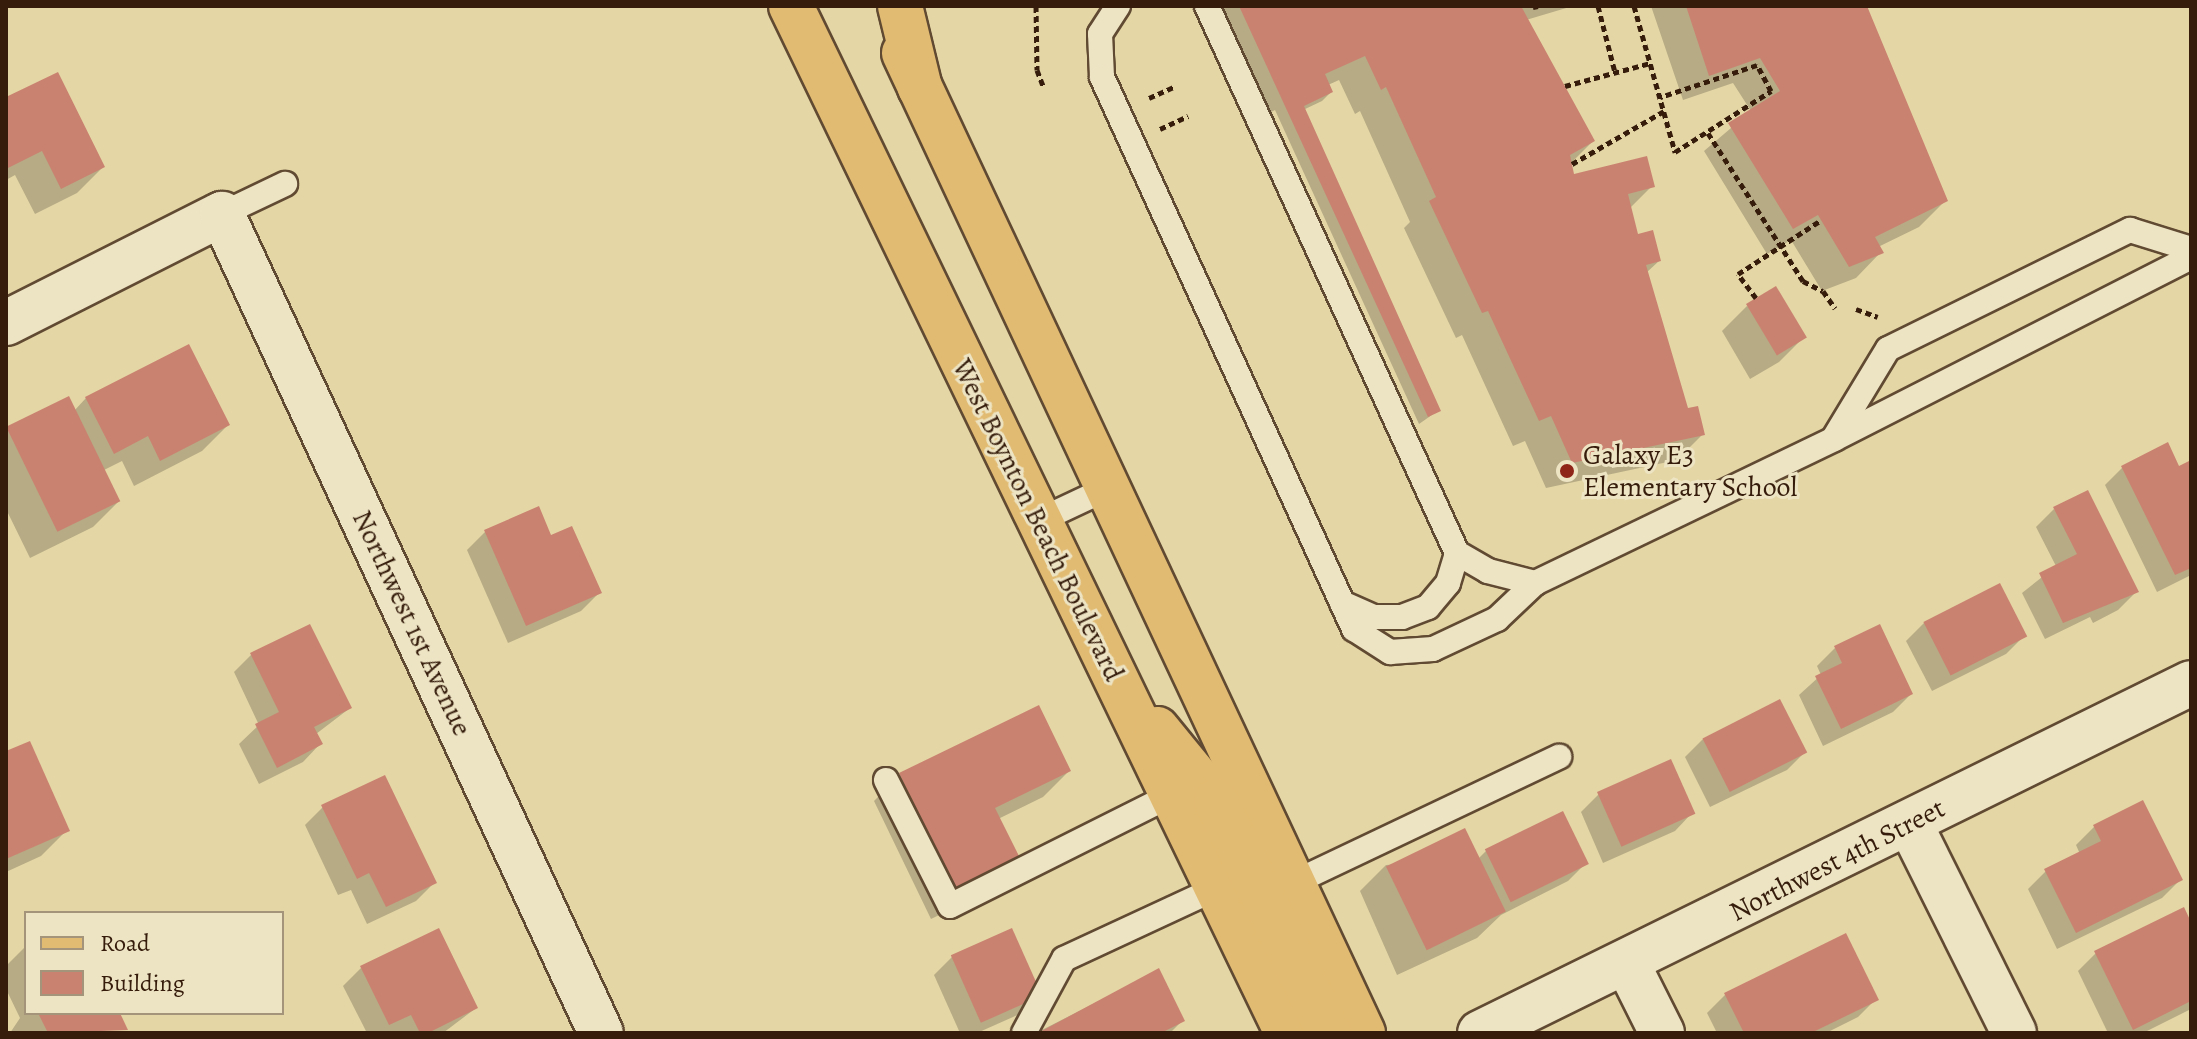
<!DOCTYPE html>
<html>
<head>
<meta charset="utf-8">
<style>
  body { margin:0 }
  #map { position:relative; width:2197px; height:1039px; overflow:hidden; background:#e4d6a5; font-family:Alegreya,serif }
  div>[style] { position:absolute }
  .shadow>* { inset:0; background:#0003 }
  .building>* { inset:0; background:#ca8270; transform-origin:0 0 }
  .path>* { height:5px; margin-top:-2.5px; transform-origin:0; background:repeating-linear-gradient(90deg,#351c0b 0 6px,transparent 0 10px) }
  .roads { filter:drop-shadow(2px 0 #614a32) drop-shadow(-2px 0 #614a32) drop-shadow(0 2px #614a32) drop-shadow(0 -2px #614a32) }
  .lane>* { height:24px; margin:-12px; padding:0 12px; transform-origin:12px; border-radius:12px; background:#ede4c4 }
  .street>* { height:44px; margin:-22px; padding:0 22px; transform-origin:22px; border-radius:22px; background:#ede4c4 }
  .primary>* { height:44px; margin:-22px; padding:0 22px; transform-origin:22px; border-radius:22px; background:#e2bb72 }
  .highway>* { height:44px; margin:-22px; padding:0 22px; transform-origin:22px; border-radius:22px; background:#e2bb72 }
  .dots>* { width:22px; height:22px; translate:-50% -50%; box-sizing:border-box; border:4px solid #ede4c4; border-radius:50% }
  span { translate:-50% -50%; white-space:nowrap; text-align:center; line-height:1.15; -webkit-text-stroke:6px #ede4c4; paint-order:stroke }
  .poi-label { font-size:28px; color:#351c0b }
  .left { translate:0 -50%; text-align:left }
  .street-label { font-size:28px; color:#351c0b }
  .frame { position:absolute; inset:0; border:8px solid #351c0b; pointer-events:none }
  .legend { position:absolute; left:24px; top:911px; width:260px; height:104px; box-sizing:border-box; background:#ede4c4; border:2px solid #a3947a; margin:0; padding:10px 14px; list-style:none; font-size:24px; color:#351c0b }
  .legend li { display:flex; align-items:center; gap:16px; height:40px }
  .legend b { width:40px; border:2px solid #a3947a }
</style>
</head>
<body>
<div id="map">
  <div class="shadow">
    <i style="clip-path:polygon(1202px 6px,1573px 6px,1526px 20px,1593px 141px,1570px 164px,1573px 176px,1652px 186px,1629px 209px,1636px 236px,1659px 261px,1646px 273px,1687px 411px,1703px 434px,1677px 460px,1546px 488px,1525px 441px,1513px 446px,1462px 335px,1456px 338px,1404px 228px,1410px 222px,1360px 111px,1355px 114px,1339px 80px,1328px 85px,1331px 92px,1322px 101px,1303px 110px,1439px 410px,1419px 424px,1275px 110px,1254px 120px)"></i>
    <i style="clip-path:polygon(1651px 6px,1864px 6px,1945px 201px,1919px 227px,1878px 247px,1881px 252px,1856px 278px,1822px 291px,1791px 240px,1767px 254px,1704px 151px,1751px 111px,1733px 83px,1683px 100px)"></i>
    <i style="clip-path:polygon(6px 100px,103px 167px,77px 193px,35px 214px,15px 175px,6px 180px)"></i>
    <i style="clip-path:polygon(1747px 306px,1805px 336px,1779px 362px,1750px 379px,1722px 331px)"></i>
    <i style="clip-path:polygon(86px 398px,228px 425px,202px 451px,134px 486px,122px 461px,104px 470px,119px 501px,93px 527px,30px 558px,6px 509px,6px 430px,68px 399px,74px 411px)"></i>
    <i style="clip-path:polygon(2191px 462px,2191px 575px,2157px 592px,2105px 485px,2123px 467px,2178px 468px)"></i>
    <i style="clip-path:polygon(2054px 509px,2136px 592px,2118px 610px,2093px 623px,2090px 617px,2045px 639px,2022px 593px,2056px 566px,2036px 527px)"></i>
    <i style="clip-path:polygon(485px 532px,550px 537px,599px 593px,581px 611px,508px 643px,467px 550px)"></i>
    <i style="clip-path:polygon(1924px 623px,2024px 636px,2006px 654px,1932px 691px,1906px 641px)"></i>
    <i style="clip-path:polygon(1835px 648px,1911px 694px,1893px 712px,1823px 746px,1799px 695px,1821px 675px,1817px 666px)"></i>
    <i style="clip-path:polygon(252px 654px,350px 708px,316px 734px,320px 744px,303px 762px,259px 784px,239px 744px,259px 725px,234px 672px)"></i>
    <i style="clip-path:polygon(1038px 708px,1069px 771px,1043px 797px,998px 819px,994px 888px,931px 919px,874px 801px,900px 775px)"></i>
    <i style="clip-path:polygon(1703px 739px,1805px 752px,1787px 770px,1710px 807px,1685px 757px)"></i>
    <i style="clip-path:polygon(6px 753px,67px 830px,41px 856px,6px 872px)"></i>
    <i style="clip-path:polygon(1599px 794px,1692px 813px,1675px 831px,1603px 863px,1581px 812px)"></i>
    <i style="clip-path:polygon(2142px 803px,2180px 880px,2162px 898px,2057px 949px,2028px 889px,2046px 871px,2080px 854px,2076px 845px,2094px 827px)"></i>
    <i style="clip-path:polygon(323px 807px,434px 883px,416px 901px,367px 924px,351px 890px,338px 895px,305px 825px)"></i>
    <i style="clip-path:polygon(1486px 851px,1586px 863px,1568px 881px,1501px 915px,1477px 938px,1397px 975px,1360px 891px,1386px 865px,1478px 859px)"></i>
    <i style="clip-path:polygon(2191px 926px,2191px 1009px,2143px 1033px,2108px 1033px,2078px 971px,2096px 953px)"></i>
    <i style="clip-path:polygon(26px 946px,26px 1013px,118px 1013px,125px 1029px,10px 1033px,20px 1018px,6px 989px,6px 966px)"></i>
    <i style="clip-path:polygon(952px 957px,1040px 996px,1022px 1013px,977px 1033px,960px 1033px,934px 975px)"></i>
    <i style="clip-path:polygon(361px 968px,476px 1008px,443px 1033px,367px 1033px,343px 986px)"></i>
    <i style="clip-path:polygon(1158px 971px,1183px 1020px,1170px 1033px,1036px 1033px)"></i>
    <i style="clip-path:polygon(1725px 995px,1876px 999px,1858px 1017px,1826px 1033px,1717px 1033px,1707px 1013px)"></i>
  </div>
  <div class="building">
    <i style="clip-path:polygon(1239px 6px,1521px 6px,1595px 141px,1570px 155px,1574px 174px,1647px 156px,1655px 187px,1628px 194px,1638px 234px,1653px 230px,1661px 261px,1646px 265px,1688px 408px,1698px 406px,1705px 435px,1572px 463px,1551px 416px,1539px 421px,1488px 311px,1482px 313px,1429px 201px,1436px 197px,1386px 87px,1381px 90px,1365px 56px,1325px 74px,1333px 92px,1304px 106px,1441px 411px,1428px 417px)"></i>
    <i style="clip-path:polygon(1686px 6px,1867px 6px,1948px 201px,1875px 237px,1884px 253px,1849px 267px,1818px 215px,1793px 229px,1728px 123px,1780px 91px,1760px 58px,1709px 76px)"></i>
    <i style="clip-path:polygon(58px 72px,105px 167px,61px 189px,42px 151px,6px 169px,6px 97px)"></i>
    <i style="left:1776px;top:286px;width:60px;height:35px;rotate:59deg"></i>
    <i style="clip-path:polygon(189px 344px,230px 425px,160px 461px,148px 436px,114px 454px,85px 397px)"></i>
    <i style="left:69px;top:396px;width:117px;height:70px;rotate:64deg"></i>
    <i style="clip-path:polygon(2168px 442px,2179px 466px,2191px 460px,2191px 568px,2175px 575px,2121px 466px)"></i>
    <i style="clip-path:polygon(2088px 490px,2139px 592px,2063px 623px,2039px 573px,2077px 554px,2053px 507px)"></i>
    <i style="clip-path:polygon(539px 506px,551px 535px,572px 526px,602px 593px,526px 626px,484px 530px)"></i>
    <i style="left:2000px;top:583px;width:60px;height:86px;rotate:63deg"></i>
    <i style="clip-path:polygon(310px 624px,352px 708px,314px 727px,323px 744px,277px 768px,255px 724px,279px 712px,250px 653px)"></i>
    <i style="clip-path:polygon(1880px 624px,1913px 694px,1841px 729px,1815px 676px,1842px 663px,1834px 646px)"></i>
    <i style="left:1780px;top:699px;width:60px;height:87px;rotate:63deg"></i>
    <i style="clip-path:polygon(1039px 705px,1071px 771px,995px 808px,1022px 862px,957px 894px,899px 773px)"></i>
    <i style="clip-path:polygon(30px 741px,70px 831px,6px 859px,6px 751px)"></i>
    <i style="left:1671px;top:759px;width:60px;height:81px;rotate:66deg"></i>
    <i style="clip-path:polygon(385px 775px,437px 883px,386px 907px,369px 873px,357px 879px,321px 805px)"></i>
    <i style="clip-path:polygon(2143px 800px,2183px 880px,2076px 933px,2044px 869px,2101px 841px,2093px 825px)"></i>
    <i style="left:1563px;top:811px;width:59px;height:87px;rotate:64deg"></i>
    <i style="left:1465px;top:828px;width:93px;height:88px;rotate:64deg"></i>
    <i style="clip-path:polygon(2184px 907px,2191px 922px,2191px 1001px,2133px 1030px,2094px 951px)"></i>
    <i style="clip-path:polygon(439px 928px,478px 1008px,428px 1033px,420px 1033px,411px 1015px,389px 1025px,360px 966px)"></i>
    <i style="left:1012px;top:928px;width:74px;height:67px;rotate:66deg"></i>
    <i style="clip-path:polygon(1846px 933px,1879px 1000px,1811px 1033px,1744px 1033px,1724px 993px)"></i>
    <i style="clip-path:polygon(1159px 968px,1185px 1021px,1161px 1033px,1038px 1033px)"></i>
    <i style="clip-path:polygon(38px 1013px,120px 1013px,128px 1030px,48px 1033px)"></i>
  </div>
  <div class="path">
    <i style="left:1036px;top:6px;width:64px;rotate:89.1deg"></i>
    <i style="left:1037px;top:70px;width:17px;rotate:69deg"></i>
    <i style="left:1598px;top:6px;width:68px;rotate:75.6deg"></i>
    <i style="left:1634px;top:6px;width:152px;rotate:74.3deg"></i>
    <i style="left:1675px;top:152px;width:114px;rotate:-32.4deg"></i>
    <i style="left:1771px;top:91px;width:30px;rotate:-118deg"></i>
    <i style="left:1757px;top:65px;width:102px;rotate:161.7deg"></i>
    <i style="left:1533px;top:7px;width:5px;rotate:-11deg"></i>
    <i style="left:1565px;top:86px;width:88px;rotate:-15.1deg"></i>
    <i style="left:1149px;top:98px;width:27px;rotate:-24deg"></i>
    <i style="left:1160px;top:129px;width:31px;rotate:-25deg"></i>
    <i style="left:1708px;top:133px;width:176px;rotate:57.3deg"></i>
    <i style="left:1803px;top:281px;width:22px;rotate:27deg"></i>
    <i style="left:1823px;top:291px;width:21px;rotate:55deg"></i>
    <i style="left:1572px;top:164px;width:106px;rotate:-29.9deg"></i>
    <i style="left:1756px;top:298px;width:30px;rotate:-127deg"></i>
    <i style="left:1738px;top:274px;width:99px;rotate:-33deg"></i>
    <i style="left:1856px;top:309px;width:23px;rotate:20deg"></i>
  </div>
  <div class="roads">
    <div class="lane">
      <i style="left:1118px;top:6px;width:33px;rotate:123deg"></i>
      <i style="left:1100px;top:34px;width:43px;rotate:87.3deg"></i>
      <i style="left:1102px;top:77px;width:607px;rotate:65.46deg"></i>
      <i style="left:1354px;top:629px;width:43px;rotate:32.6deg"></i>
      <i style="left:1390px;top:652px;width:43px;rotate:-4deg"></i>
      <i style="left:1433px;top:649px;width:71px;rotate:-25.1deg"></i>
      <i style="left:1497px;top:619px;width:52px;rotate:-43.5deg"></i>
      <i style="left:1535px;top:583px;width:332px;rotate:-25.7deg"></i>
      <i style="left:1834px;top:439px;width:401px;rotate:-27deg"></i>
      <i style="left:1207px;top:6px;width:601px;rotate:65.44deg"></i>
      <i style="left:1457px;top:553px;width:36px;rotate:30deg"></i>
      <i style="left:1488px;top:571px;width:49px;rotate:14.3deg"></i>
      <i style="left:222px;top:214px;width:70px;rotate:-25.5deg"></i>
      <i style="left:1834px;top:438px;width:104px;rotate:-58.8deg"></i>
      <i style="left:1888px;top:349px;width:270px;rotate:-26.2deg"></i>
      <i style="left:2130px;top:230px;width:64px;rotate:17.3deg"></i>
      <i style="left:1038px;top:521px;width:73px;rotate:-25.2deg"></i>
      <i style="left:1342px;top:603px;width:34px;rotate:24deg"></i>
      <i style="left:1373px;top:617px;width:29px"></i>
      <i style="left:1402px;top:617px;width:28px;rotate:-21deg"></i>
      <i style="left:1428px;top:607px;width:31px;rotate:-50deg"></i>
      <i style="left:1448px;top:583px;width:31px;rotate:-73deg"></i>
      <i style="left:886px;top:780px;width:141px;rotate:63.1deg"></i>
      <i style="left:950px;top:906px;width:246px;rotate:-26.6deg"></i>
      <i style="left:1291px;top:884px;width:297px;rotate:-25.4deg"></i>
      <i style="left:1024px;top:1033px;width:84px;rotate:-61.6deg"></i>
      <i style="left:1064px;top:959px;width:166px;rotate:-24.9deg"></i>
    </div>
    <div class="street">
      <i style="left:6px;top:323px;width:242px;rotate:-26.8deg"></i>
      <i style="left:222px;top:214px;width:902px;rotate:65.17deg"></i>
      <i style="left:1910px;top:824px;width:233px;rotate:63.5deg"></i>
      <i style="left:1628px;top:965px;width:76px;rotate:63.4deg"></i>
      <i style="left:1480px;top:1033px;width:792px;rotate:-26.21deg"></i>
    </div>
    <div class="primary">
      <i style="left:791px;top:6px;width:1141px;rotate:64.22deg"></i>
      <i style="left:904px;top:53px;width:1082px;rotate:64.9deg"></i>
      <i style="left:1157px;top:729px;width:93px;rotate:50.7deg"></i>
      <i style="left:1216px;top:801px;width:258px;rotate:64deg"></i>
    </div>
    <div class="highway">
      <i style="left:900px;top:6px;width:84px;rotate:76.3deg"></i>
    </div>
  </div>
  <div class="dots">
    <i style="left:1567px;top:471px;background:#8f2418"></i>
  </div>
  <div class="poi-label">
    <span class="left" style="left:1583px;top:471px">Galaxy E3<br>Elementary School</span>
  </div>
  <div class="street-label">
    <span style="left:1038px;top:520px;rotate:64deg">West Boynton Beach Boulevard</span>
    <span style="left:412px;top:623px;rotate:65deg">Northwest 1st Avenue</span>
    <span style="left:1837px;top:860px;rotate:-27deg">Northwest 4th Street</span>
  </div>
  <div class="frame"></div>
  <ul class="legend">
  <li><b style="height:10px;background:#e2bb72"></b>Road</li>
  <li><b style="height:22px;background:#ca8270"></b>Building</li>
  </ul>
</div>
</body>
</html>
